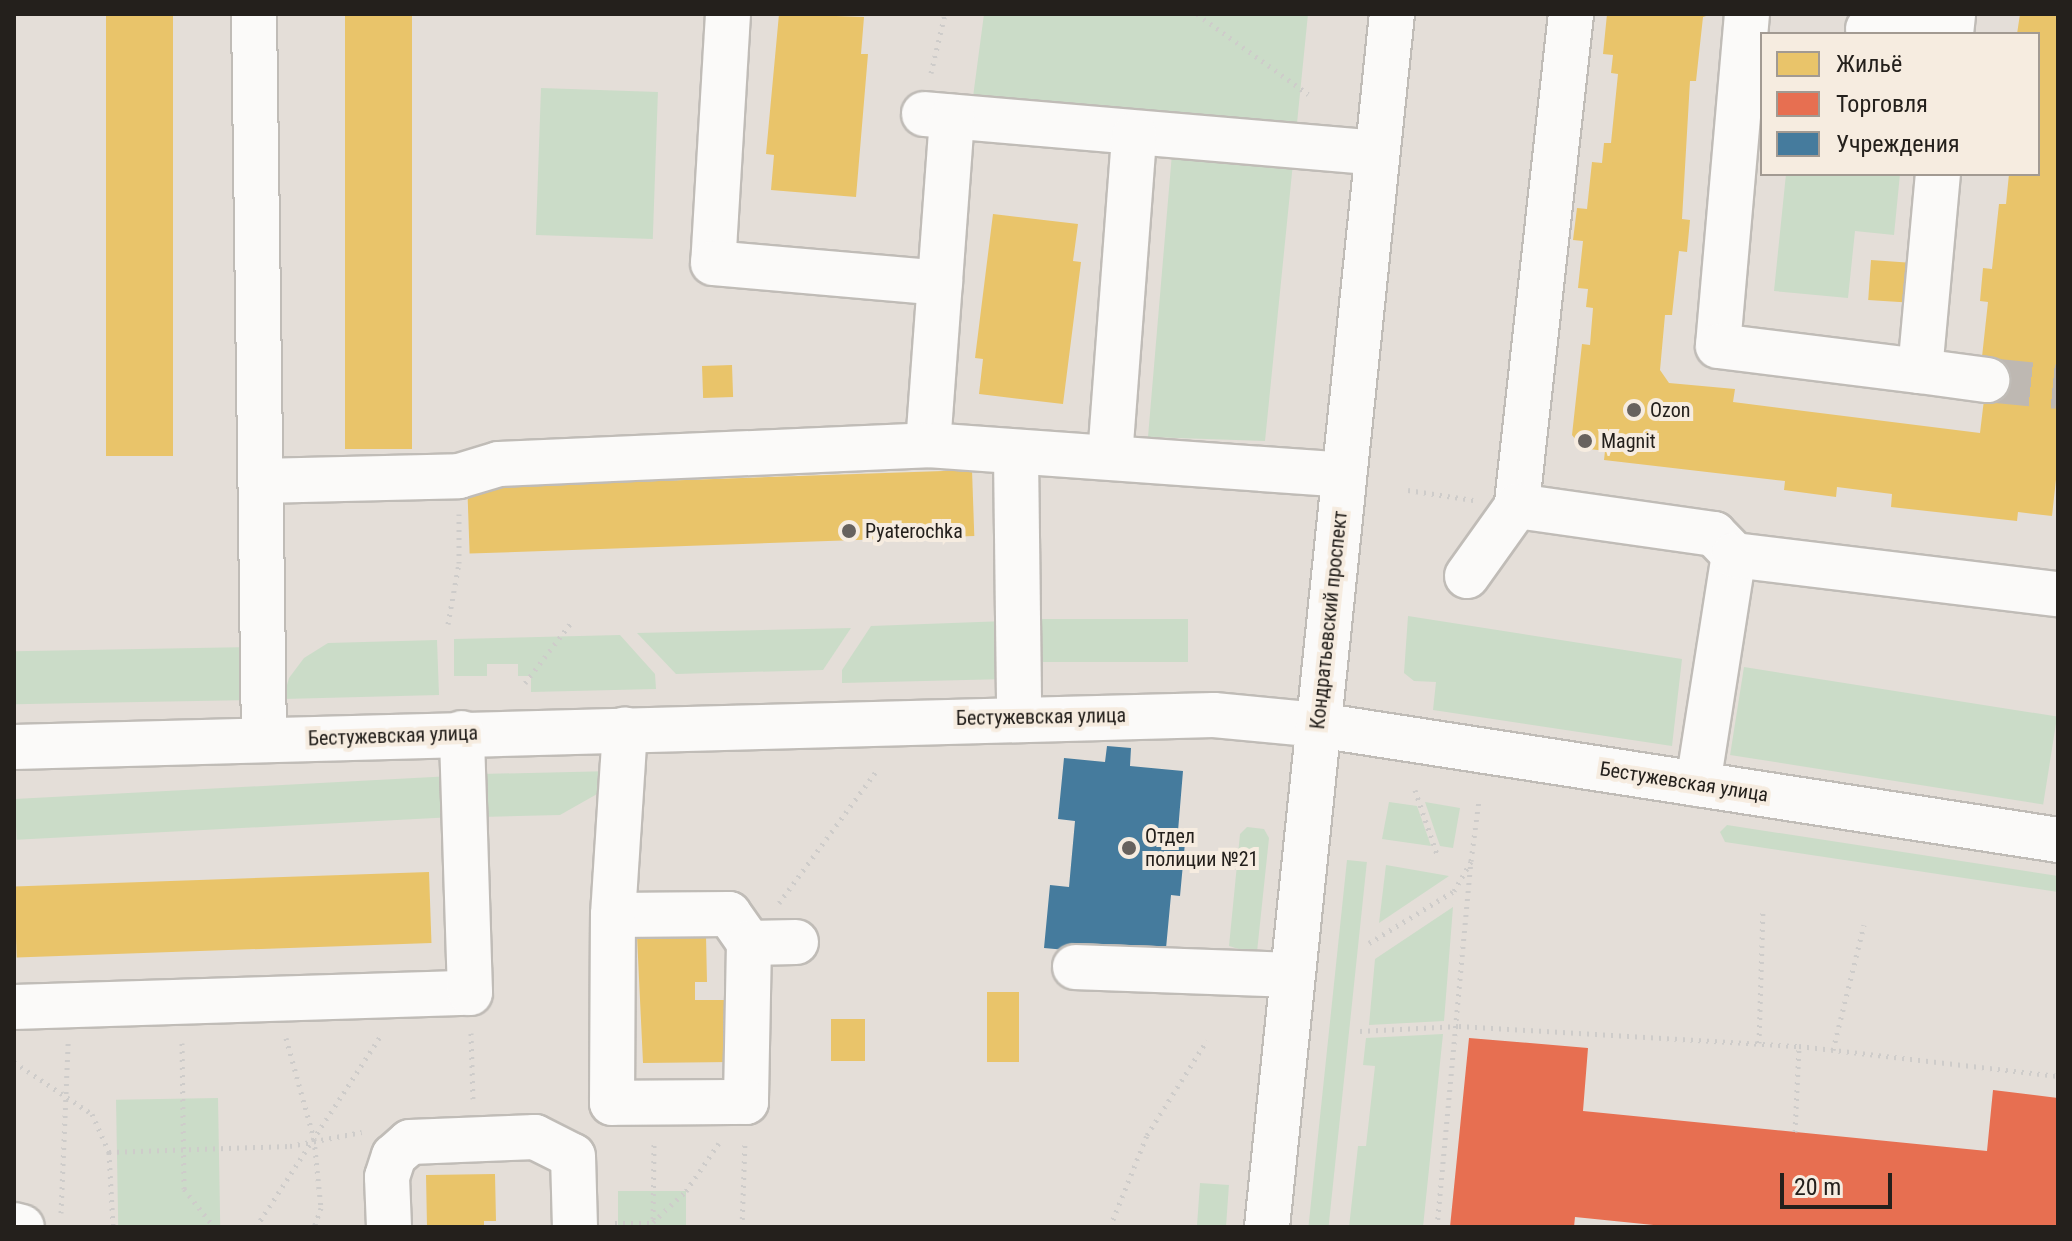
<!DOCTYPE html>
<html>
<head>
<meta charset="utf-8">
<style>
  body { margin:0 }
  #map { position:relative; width:2072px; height:1241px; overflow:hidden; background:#e4ded8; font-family:"Roboto Condensed",sans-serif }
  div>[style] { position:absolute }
  .green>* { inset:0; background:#cbdcc8; transform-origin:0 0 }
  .homes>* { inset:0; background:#e9c46a; transform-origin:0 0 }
  .shops>* { inset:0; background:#e76f51 }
  .public>* { inset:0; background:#457b9d }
  .minor-tunnel>* { height:44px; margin-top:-22px; transform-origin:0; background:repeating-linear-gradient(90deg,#beb8b2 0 44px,transparent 0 66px) }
  .path>* { height:5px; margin-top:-2.5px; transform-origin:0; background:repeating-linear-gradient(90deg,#ceccca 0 2px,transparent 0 8px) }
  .roads { filter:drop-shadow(2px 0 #c0bcb7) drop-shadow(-2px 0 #c0bcb7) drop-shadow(0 2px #c0bcb7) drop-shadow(0 -2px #c0bcb7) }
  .minor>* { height:44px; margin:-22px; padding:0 22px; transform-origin:22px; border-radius:22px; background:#fbfaf9 }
  .dots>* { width:22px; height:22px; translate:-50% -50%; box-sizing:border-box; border:4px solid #f6ece0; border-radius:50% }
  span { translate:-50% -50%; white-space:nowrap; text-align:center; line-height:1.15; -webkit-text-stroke:8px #f6ece0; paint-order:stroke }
  .poi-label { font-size:20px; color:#24201c }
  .left { translate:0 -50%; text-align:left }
  .street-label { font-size:20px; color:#24201c }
  .frame { position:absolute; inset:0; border:16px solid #24201c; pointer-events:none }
  .legend { position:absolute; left:1760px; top:32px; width:280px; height:144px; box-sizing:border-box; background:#f6ece0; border:2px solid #a29a92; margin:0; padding:10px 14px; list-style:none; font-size:24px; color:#24201c }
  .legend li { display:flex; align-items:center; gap:16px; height:40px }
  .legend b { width:40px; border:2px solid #a29a92 }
  .scale { position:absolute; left:1780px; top:1173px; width:112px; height:36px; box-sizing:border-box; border:4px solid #24201c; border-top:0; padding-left:10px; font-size:24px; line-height:28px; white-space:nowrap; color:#24201c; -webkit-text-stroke:6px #f6ece0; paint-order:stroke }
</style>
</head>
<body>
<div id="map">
  <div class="green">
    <i style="clip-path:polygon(984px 14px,1308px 14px,1265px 441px,1148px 437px,1175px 118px,973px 97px)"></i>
    <i style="left:541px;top:88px;width:117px;height:147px;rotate:2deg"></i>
    <i style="clip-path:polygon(1786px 174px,1900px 174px,1894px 235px,1855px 231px,1848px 298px,1774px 291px)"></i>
    <i style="clip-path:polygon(1408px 616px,1682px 659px,1672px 746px,1433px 710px,1436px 682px,1414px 681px,1404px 673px)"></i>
    <i style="left:1031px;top:619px;width:157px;height:43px"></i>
    <i style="clip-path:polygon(1006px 621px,1007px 679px,842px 683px,842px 670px,871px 626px)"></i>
    <i style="clip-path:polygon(851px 628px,823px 670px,676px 674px,637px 633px)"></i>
    <i style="clip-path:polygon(620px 635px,655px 674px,656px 689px,531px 692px,531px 676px,518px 676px,518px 664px,487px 664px,487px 676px,454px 676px,454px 639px)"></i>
    <i style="clip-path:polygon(437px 640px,439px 695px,283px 699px,289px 678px,304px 658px,328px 643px)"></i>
    <i style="left:252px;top:647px;width:53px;height:238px;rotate:89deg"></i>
    <i style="left:1744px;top:667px;width:317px;height:89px;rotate:9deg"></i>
    <i style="clip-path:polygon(614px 771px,613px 785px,560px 815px,481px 817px,481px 774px)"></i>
    <i style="left:452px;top:776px;width:41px;height:438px;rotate:87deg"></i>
    <i style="clip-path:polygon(1389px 802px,1417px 806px,1431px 846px,1382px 839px)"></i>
    <i style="clip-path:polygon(1425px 802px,1460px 808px,1453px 848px,1440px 846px)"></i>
    <i style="clip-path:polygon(1727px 825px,2058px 876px,2058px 892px,1725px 842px,1720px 832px)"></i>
    <i style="clip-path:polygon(1247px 827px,1264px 829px,1269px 838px,1257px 952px,1252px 953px,1229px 946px,1240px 834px)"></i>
    <i style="left:1347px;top:860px;width:20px;height:369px;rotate:6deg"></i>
    <i style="clip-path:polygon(1386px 865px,1449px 876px,1379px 923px)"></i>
    <i style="clip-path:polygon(1453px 907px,1444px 1021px,1369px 1025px,1375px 959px)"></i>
    <i style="clip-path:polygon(1443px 1034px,1423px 1227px,1349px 1227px,1358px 1146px,1366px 1146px,1375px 1066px,1363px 1065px,1366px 1038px)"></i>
    <i style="left:218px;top:1098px;width:129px;height:102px;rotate:89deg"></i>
    <i style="left:1200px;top:1183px;width:29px;height:44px;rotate:4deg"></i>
    <i style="left:618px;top:1191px;width:68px;height:36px"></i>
  </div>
  <div class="homes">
    <i style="left:106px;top:14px;width:67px;height:442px"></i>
    <i style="left:345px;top:14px;width:67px;height:435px"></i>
    <i style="clip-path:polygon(779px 14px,864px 17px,861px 54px,868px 54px,856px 197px,771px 190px,774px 155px,766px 154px)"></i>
    <i style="clip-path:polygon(1607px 14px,1712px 14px,1703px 17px,1696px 81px,1690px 81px,1682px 219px,1690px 220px,1687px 252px,1679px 251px,1672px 315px,1665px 315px,1660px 370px,1669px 383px,1735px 389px,1733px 402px,1980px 433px,1988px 366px,1981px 366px,1988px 302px,1980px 301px,1983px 268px,1992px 269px,1999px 204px,2006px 204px,2009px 174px,2038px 174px,2038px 34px,2017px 34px,2020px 14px,2058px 14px,2058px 461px,2052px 516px,2018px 512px,2017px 521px,1891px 507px,1892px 494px,1837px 487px,1836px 497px,1784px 490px,1785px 481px,1604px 460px,1605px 451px,1582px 448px,1572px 435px,1582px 344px,1590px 345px,1593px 308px,1586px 307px,1588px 289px,1578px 288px,1583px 241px,1573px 240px,1577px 208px,1587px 209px,1592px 162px,1602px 163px,1604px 143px,1611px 143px,1618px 74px,1611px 73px,1613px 55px,1603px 54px)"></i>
    <i style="clip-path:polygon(993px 214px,1078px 224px,1073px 261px,1081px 262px,1063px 404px,979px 394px,983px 359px,975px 358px)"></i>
    <i style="left:1871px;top:260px;width:39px;height:40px;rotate:4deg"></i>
    <i style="left:732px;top:365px;width:32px;height:30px;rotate:88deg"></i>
    <i style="left:972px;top:470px;width:66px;height:505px;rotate:88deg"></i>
    <i style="left:429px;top:872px;width:71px;height:415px;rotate:88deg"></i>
    <i style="clip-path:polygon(706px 935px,707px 982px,695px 982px,695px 1000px,729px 1000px,730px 1062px,643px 1063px,637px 936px)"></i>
    <i style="left:987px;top:992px;width:32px;height:70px"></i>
    <i style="left:831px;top:1019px;width:34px;height:42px"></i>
    <i style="clip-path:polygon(495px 1174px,496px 1221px,484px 1221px,484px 1227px,427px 1227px,426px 1175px)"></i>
  </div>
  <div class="shops">
    <i style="clip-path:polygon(1469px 1038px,1588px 1048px,1583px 1111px,1987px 1151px,1993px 1090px,2058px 1098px,2058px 1227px,1673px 1227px,1575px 1217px,1574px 1227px,1450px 1227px)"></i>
  </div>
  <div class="public">
    <i style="clip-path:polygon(1107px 746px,1131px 748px,1130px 766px,1183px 771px,1178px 831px,1186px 832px,1180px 896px,1171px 895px,1165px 959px,1044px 948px,1050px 885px,1069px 887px,1075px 821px,1058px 819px,1064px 758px,1105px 762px)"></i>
  </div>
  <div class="minor-tunnel">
    <i style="left:1987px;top:380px;width:71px;rotate:5.6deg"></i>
  </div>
  <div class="path">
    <i style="left:1197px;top:14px;width:137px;rotate:35.8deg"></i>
    <i style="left:931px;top:73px;width:61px;rotate:-76.7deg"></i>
    <i style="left:1408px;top:490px;width:66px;rotate:8.7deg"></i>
    <i style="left:448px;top:624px;width:62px;rotate:-79.8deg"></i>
    <i style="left:459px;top:563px;width:49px;rotate:-90deg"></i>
    <i style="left:525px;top:683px;width:79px;rotate:-52.7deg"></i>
    <i style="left:1415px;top:790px;width:71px;rotate:71.1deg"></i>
    <i style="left:779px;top:903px;width:165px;rotate:-53.6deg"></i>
    <i style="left:1369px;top:943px;width:100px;rotate:-31.5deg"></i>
    <i style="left:1454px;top:891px;width:34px;rotate:-60deg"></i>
    <i style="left:1471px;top:861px;width:62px;rotate:-82.5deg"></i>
    <i style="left:1360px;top:1031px;width:99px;rotate:-2.9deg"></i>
    <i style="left:1459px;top:1026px;width:341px;rotate:3.4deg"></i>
    <i style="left:1799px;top:1046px;width:261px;rotate:6.6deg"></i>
    <i style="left:471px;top:1033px;width:66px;rotate:88.3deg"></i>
    <i style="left:286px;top:1038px;width:105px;rotate:74.5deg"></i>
    <i style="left:314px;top:1139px;width:69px;rotate:84.2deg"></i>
    <i style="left:321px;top:1208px;width:20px;rotate:110deg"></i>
    <i style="left:182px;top:1043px;width:146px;rotate:89.2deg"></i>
    <i style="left:184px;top:1189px;width:48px;rotate:51.7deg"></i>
    <i style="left:1759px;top:1043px;width:134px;rotate:-88.3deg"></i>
    <i style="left:1833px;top:1050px;width:129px;rotate:-76.1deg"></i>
    <i style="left:14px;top:1062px;width:94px;rotate:33.7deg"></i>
    <i style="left:92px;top:1114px;width:42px;rotate:65.9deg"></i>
    <i style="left:109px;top:1152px;width:75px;rotate:86.9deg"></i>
    <i style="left:1795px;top:1132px;width:86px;rotate:-87.3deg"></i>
    <i style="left:109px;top:1152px;width:181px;rotate:-1.9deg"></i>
    <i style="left:290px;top:1146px;width:73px;rotate:-11deg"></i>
    <i style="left:61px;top:1213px;width:170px;rotate:-87.6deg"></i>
    <i style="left:653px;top:1222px;width:45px;rotate:-43.2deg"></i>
    <i style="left:686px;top:1191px;width:58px;rotate:-55.5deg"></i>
    <i style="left:615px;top:1223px;width:38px"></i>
    <i style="left:256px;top:1227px;width:227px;rotate:-56.9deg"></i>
    <i style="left:653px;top:1227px;width:83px;rotate:-89.3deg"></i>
    <i style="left:742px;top:1227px;width:84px;rotate:-88deg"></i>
    <i style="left:1110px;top:1227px;width:99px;rotate:-68.1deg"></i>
    <i style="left:1147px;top:1135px;width:112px;rotate:-57.7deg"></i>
    <i style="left:1437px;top:1227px;width:368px;rotate:-84.7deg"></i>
  </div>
  <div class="roads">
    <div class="minor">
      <i style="left:254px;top:14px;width:726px;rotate:89.21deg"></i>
      <i style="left:728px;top:14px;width:249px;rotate:93.4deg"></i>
      <i style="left:713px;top:263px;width:228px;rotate:5deg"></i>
      <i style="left:1571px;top:14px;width:495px;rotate:96.3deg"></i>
      <i style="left:1517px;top:506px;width:199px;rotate:8.1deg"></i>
      <i style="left:1714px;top:534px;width:29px;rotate:46deg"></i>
      <i style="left:1747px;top:14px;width:333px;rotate:95deg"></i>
      <i style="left:1718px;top:346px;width:204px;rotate:7.1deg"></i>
      <i style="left:1920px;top:371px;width:198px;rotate:-84.8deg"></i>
      <i style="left:1868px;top:29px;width:45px;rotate:5.1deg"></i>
      <i style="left:1913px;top:33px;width:19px;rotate:-84deg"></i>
      <i style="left:1951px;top:34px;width:20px;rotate:-84deg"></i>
      <i style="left:924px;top:114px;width:454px;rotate:4.9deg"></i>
      <i style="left:1920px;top:371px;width:68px;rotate:7.7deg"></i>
      <i style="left:928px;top:445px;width:329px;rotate:-85.8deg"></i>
      <i style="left:1016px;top:454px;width:263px;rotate:89.3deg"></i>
      <i style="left:1110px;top:457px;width:323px;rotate:-85.7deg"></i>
      <i style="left:260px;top:481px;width:199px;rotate:-1.4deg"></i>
      <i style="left:459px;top:476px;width:42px;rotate:-16.7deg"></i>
      <i style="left:499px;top:464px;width:429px;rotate:-2.5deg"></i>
      <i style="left:928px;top:445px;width:417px;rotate:4.1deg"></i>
      <i style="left:1467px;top:576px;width:86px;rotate:-54.5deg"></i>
      <i style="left:14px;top:747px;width:1200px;rotate:-1.53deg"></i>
      <i style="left:1214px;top:715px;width:104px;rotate:5.5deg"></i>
      <i style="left:1318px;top:725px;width:749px;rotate:8.83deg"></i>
      <i style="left:1698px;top:784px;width:232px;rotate:-81.1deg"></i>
      <i style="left:1734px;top:555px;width:326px;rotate:6.9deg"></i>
      <i style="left:613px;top:915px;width:116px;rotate:-0.5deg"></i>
      <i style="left:729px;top:914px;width:35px;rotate:55deg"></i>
      <i style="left:749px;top:943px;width:159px;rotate:91.1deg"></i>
      <i style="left:746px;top:1102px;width:134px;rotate:179.6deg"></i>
      <i style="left:612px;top:1103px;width:188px;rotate:-89.7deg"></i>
      <i style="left:613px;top:915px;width:186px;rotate:-86.3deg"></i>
      <i style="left:749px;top:943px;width:47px;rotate:-1.2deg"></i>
      <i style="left:1075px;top:967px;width:217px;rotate:2.1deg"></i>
      <i style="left:14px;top:1007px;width:456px;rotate:-1.8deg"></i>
      <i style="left:470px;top:993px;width:260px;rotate:-91.8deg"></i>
      <i style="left:14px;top:1225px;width:8px;rotate:14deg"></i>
      <i style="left:389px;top:1227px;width:50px;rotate:-92.3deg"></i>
      <i style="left:387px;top:1177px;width:22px;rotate:-72deg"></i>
      <i style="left:394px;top:1156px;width:21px;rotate:-41deg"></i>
      <i style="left:410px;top:1142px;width:125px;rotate:-2.3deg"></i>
      <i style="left:535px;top:1137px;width:42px;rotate:26.6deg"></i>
      <i style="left:573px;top:1156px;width:71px;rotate:88.4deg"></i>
      <i style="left:1267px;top:1227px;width:1219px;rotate:-84.12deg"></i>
    </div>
  </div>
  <div class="dots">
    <i style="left:1634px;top:410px;background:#67625e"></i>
    <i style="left:1585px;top:441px;background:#67625e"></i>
    <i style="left:849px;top:531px;background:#67625e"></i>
    <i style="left:1129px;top:848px;background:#67625e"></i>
  </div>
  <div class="poi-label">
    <span class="left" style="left:1650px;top:410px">Ozon</span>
    <span class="left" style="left:1601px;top:441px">Magnit</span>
    <span class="left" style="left:865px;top:531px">Pyaterochka</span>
    <span class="left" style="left:1145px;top:848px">Отдел<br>полиции №21</span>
  </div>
  <div class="street-label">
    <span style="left:1329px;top:620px;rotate:-84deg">Кондратьевский проспект</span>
    <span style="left:1041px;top:717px;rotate:-1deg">Бестужевская улица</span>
    <span style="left:393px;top:736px;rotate:-2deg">Бестужевская улица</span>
    <span style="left:1684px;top:782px;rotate:9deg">Бестужевская улица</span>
  </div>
  <div class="frame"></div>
  <ul class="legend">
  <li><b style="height:22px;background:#e9c46a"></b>Жильё</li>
  <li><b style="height:22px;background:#e76f51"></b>Торговля</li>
  <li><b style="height:22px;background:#457b9d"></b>Учреждения</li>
  </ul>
  <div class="scale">20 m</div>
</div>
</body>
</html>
